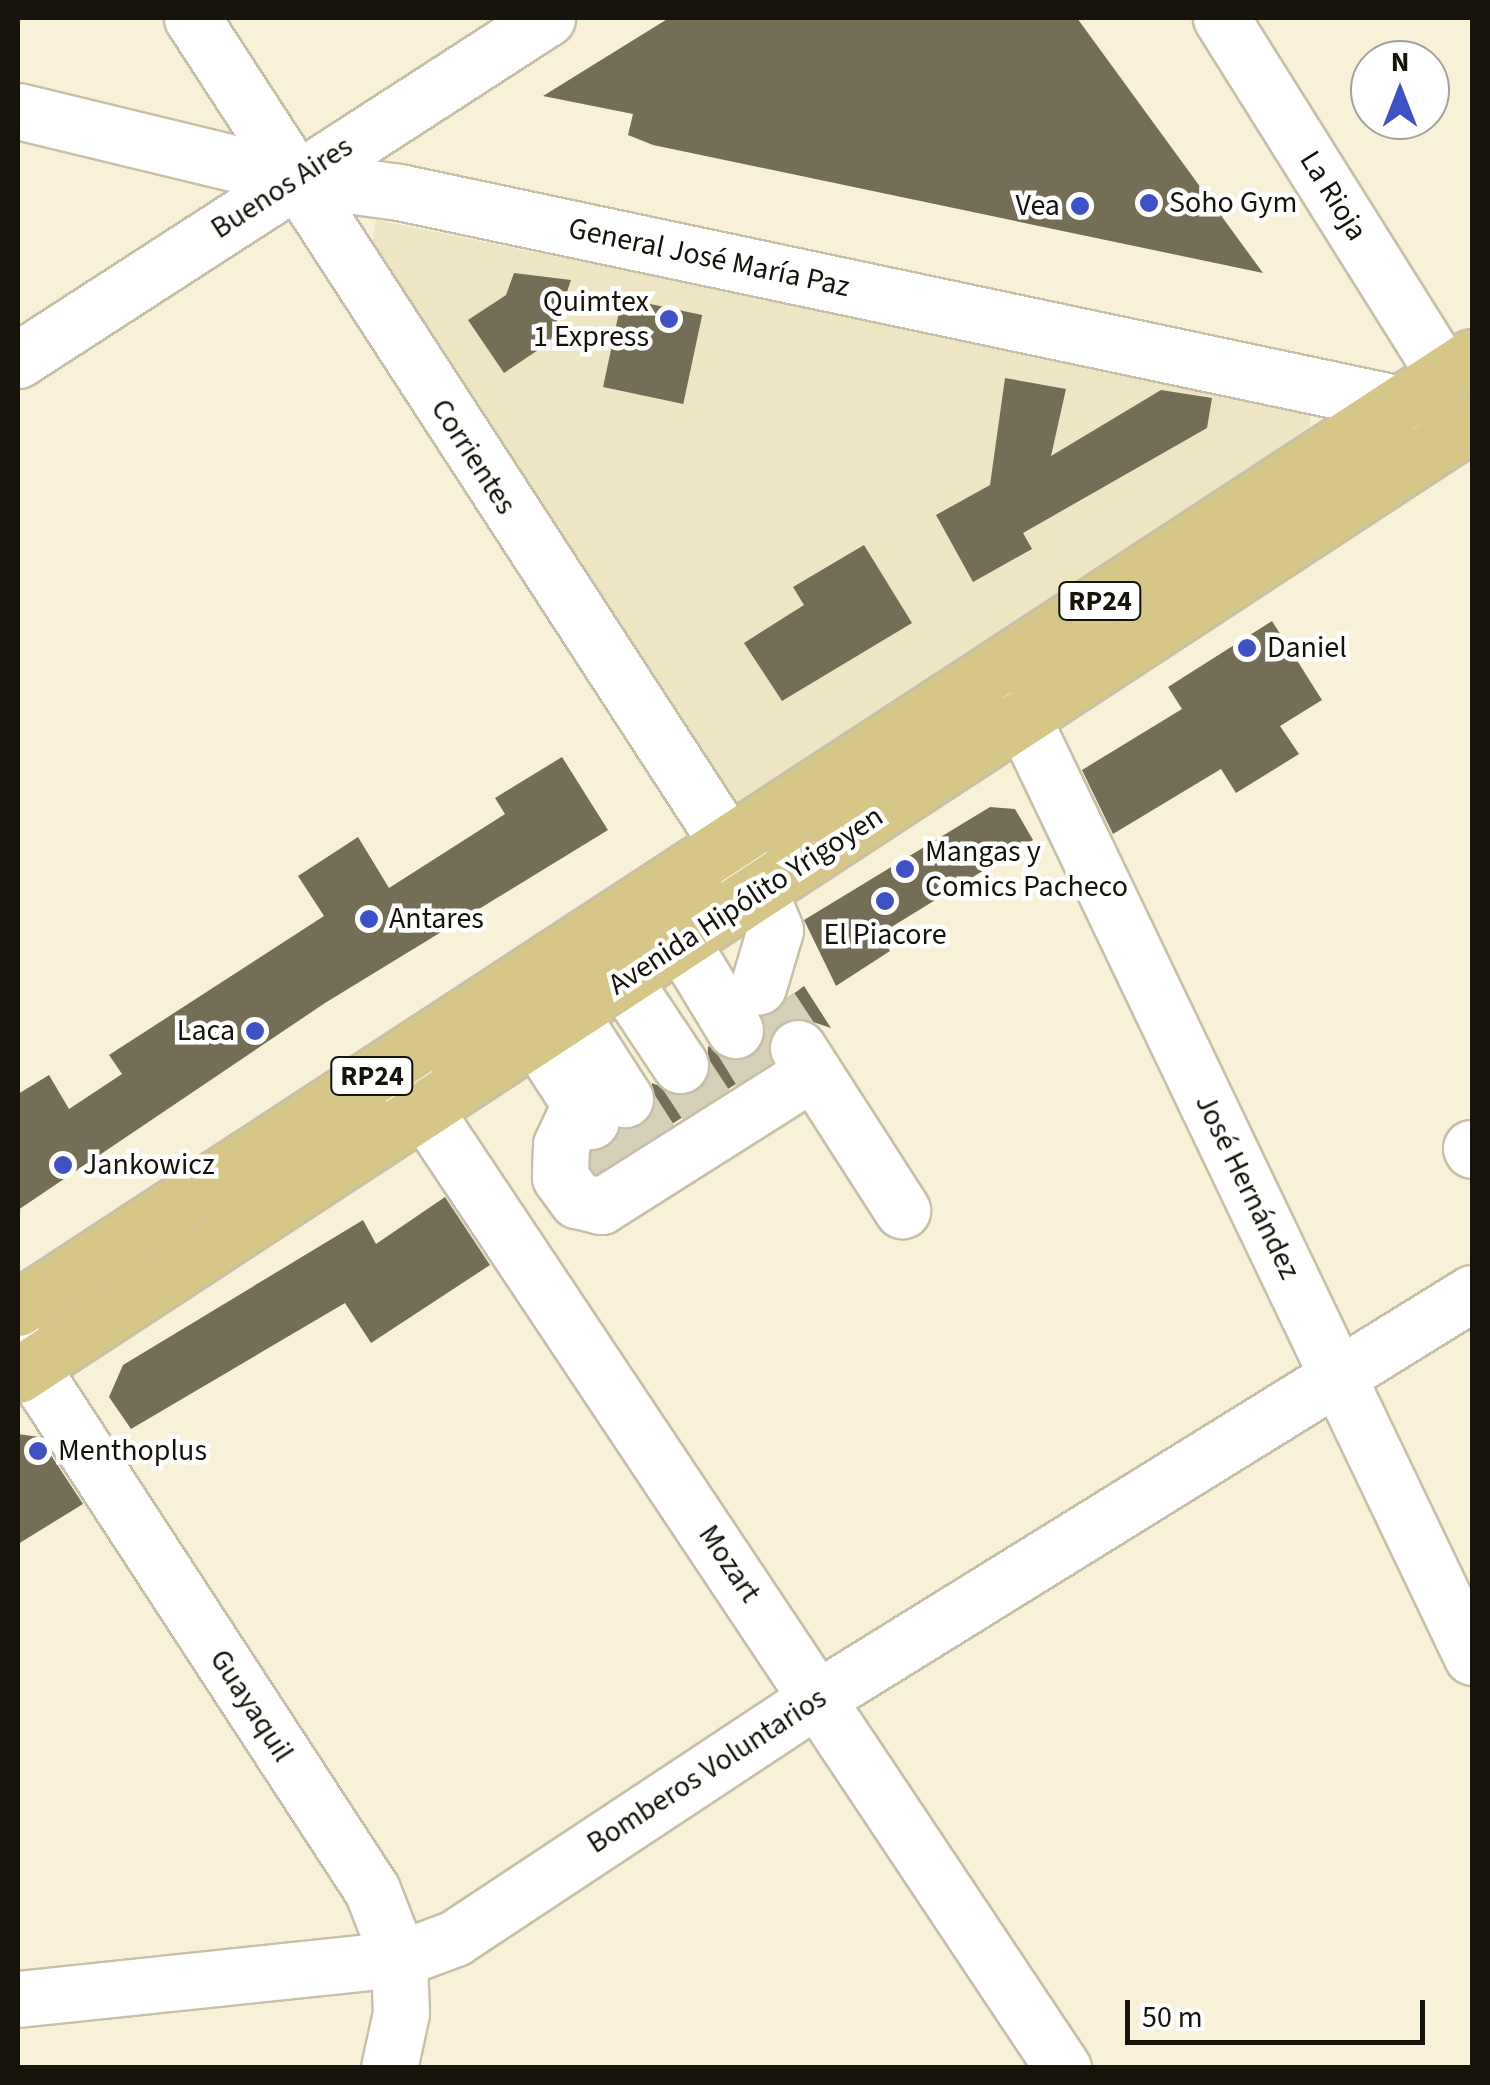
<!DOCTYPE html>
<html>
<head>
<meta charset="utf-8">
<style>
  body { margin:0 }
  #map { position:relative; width:1490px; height:2085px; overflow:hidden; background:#f8f1d7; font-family:"Source Sans 3",sans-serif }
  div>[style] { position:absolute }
  .built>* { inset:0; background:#eee5c3 }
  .building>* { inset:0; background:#746e57; transform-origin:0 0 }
  .minor-tunnel>* { height:55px; margin-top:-27.5px; transform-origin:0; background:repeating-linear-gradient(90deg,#d6d0b8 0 55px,transparent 0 83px) }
  .roads { filter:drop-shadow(2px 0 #c7c0a8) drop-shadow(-2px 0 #c7c0a8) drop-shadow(0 2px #c7c0a8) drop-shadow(0 -2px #c7c0a8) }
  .minor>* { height:55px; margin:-27.5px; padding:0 27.5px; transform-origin:27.5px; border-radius:27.5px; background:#fff }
  .major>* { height:55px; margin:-27.5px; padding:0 27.5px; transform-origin:27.5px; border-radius:27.5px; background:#d6c688 }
  .dots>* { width:28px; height:28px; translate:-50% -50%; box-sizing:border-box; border:5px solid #fff; border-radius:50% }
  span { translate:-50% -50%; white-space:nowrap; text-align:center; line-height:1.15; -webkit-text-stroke:9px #fff; paint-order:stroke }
  .shield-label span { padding:2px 8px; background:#fff; border:2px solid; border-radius:8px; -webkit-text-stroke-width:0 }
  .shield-label { font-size:28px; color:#15130a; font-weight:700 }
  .street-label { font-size:30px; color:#15130a }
  .poi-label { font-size:30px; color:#15130a }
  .left { translate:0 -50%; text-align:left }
  .right { translate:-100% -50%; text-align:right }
  .frame { position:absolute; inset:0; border:20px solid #15130a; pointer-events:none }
  .north { position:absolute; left:1350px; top:40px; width:100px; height:100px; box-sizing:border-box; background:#fff; border:2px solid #a1a19d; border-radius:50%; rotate:0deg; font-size:28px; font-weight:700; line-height:40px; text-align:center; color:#15130a }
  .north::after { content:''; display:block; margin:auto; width:35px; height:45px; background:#3e52c5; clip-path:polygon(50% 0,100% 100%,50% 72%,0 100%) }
  .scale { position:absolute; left:1125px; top:2000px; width:300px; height:45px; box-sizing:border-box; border:5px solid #15130a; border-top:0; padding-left:12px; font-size:30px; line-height:35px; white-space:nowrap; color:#15130a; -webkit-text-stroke:8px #fff; paint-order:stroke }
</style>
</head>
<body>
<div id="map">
  <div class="built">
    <i style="clip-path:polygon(376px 220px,1274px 402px,1310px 414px,1310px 430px,1302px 446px,736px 809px,371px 253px)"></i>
  </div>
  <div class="building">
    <i style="clip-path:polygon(669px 18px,1077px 18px,1263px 273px,653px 145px,628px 135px,633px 114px,543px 96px)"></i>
    <i style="clip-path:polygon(514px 273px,571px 280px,550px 342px,504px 373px,468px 320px,506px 295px)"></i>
    <i style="left:622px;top:298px;width:82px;height:91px;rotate:12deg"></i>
    <i style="clip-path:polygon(1005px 378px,1066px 389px,1051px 456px,1161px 390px,1212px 398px,1207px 428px,1023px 533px,1032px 549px,973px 582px,936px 515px,990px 485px)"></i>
    <i style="clip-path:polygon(864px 545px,912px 623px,782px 701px,744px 643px,804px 605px,793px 587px)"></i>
    <i style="clip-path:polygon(1272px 621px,1322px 700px,1280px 726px,1299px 754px,1236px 793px,1221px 769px,1113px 834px,1082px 770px,1182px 709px,1168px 687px)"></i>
    <i style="clip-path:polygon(562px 757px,608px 830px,325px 1003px,18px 1210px,18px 1094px,49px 1075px,69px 1109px,122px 1074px,109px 1055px,324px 916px,298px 876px,358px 837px,389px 888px,505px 814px,495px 798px)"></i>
    <i style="clip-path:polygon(990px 807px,1015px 809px,1033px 840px,880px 934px,890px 951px,836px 986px,804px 920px)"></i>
    <i style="clip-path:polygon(804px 986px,831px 1028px,798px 1017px,782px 1021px,770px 1035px,771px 1062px,595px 1172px,592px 1152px,652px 1114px,652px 1083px,683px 1096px,707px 1080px,708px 1046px,735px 1061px,752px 1056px,763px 1044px,763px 1017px)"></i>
    <i style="clip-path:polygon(445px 1197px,490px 1265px,371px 1343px,345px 1303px,131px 1429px,109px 1397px,123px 1365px,363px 1220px,376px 1244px)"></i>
    <i style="clip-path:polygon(18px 1434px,39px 1437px,83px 1504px,18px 1544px)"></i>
  </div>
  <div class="minor-tunnel">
    <i style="left:771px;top:1007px;width:49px;rotate:56.6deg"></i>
    <i style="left:735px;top:1030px;width:49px;rotate:58.2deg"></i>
    <i style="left:680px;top:1065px;width:49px;rotate:56.6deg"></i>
    <i style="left:625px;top:1099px;width:50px;rotate:57.3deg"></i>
    <i style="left:591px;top:1121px;width:50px;rotate:57.3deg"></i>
  </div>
  <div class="roads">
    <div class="minor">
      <i style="left:192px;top:18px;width:1043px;rotate:57.01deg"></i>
      <i style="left:760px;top:893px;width:40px;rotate:68deg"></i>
      <i style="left:775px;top:930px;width:59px;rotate:106.6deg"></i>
      <i style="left:1221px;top:18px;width:421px;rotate:57.9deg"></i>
      <i style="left:18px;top:111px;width:285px;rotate:13.6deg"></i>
      <i style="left:295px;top:178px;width:105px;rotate:7.7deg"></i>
      <i style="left:399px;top:192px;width:1024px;rotate:11.95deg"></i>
      <i style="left:18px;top:360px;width:630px;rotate:-32.88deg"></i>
      <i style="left:1022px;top:717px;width:1042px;rotate:64.42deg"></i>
      <i style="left:682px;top:943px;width:102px;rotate:58.7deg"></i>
      <i style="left:624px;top:981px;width:101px;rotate:56.3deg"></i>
      <i style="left:571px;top:1015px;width:100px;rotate:57.3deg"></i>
      <i style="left:537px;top:1038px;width:99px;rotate:57deg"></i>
      <i style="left:798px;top:1048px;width:193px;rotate:57.3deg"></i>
      <i style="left:397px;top:1069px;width:1201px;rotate:56.31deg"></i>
      <i style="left:580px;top:1104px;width:45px;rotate:114.9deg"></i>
      <i style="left:561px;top:1145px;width:32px;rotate:92deg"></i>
      <i style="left:560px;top:1177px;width:29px;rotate:54deg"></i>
      <i style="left:577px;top:1200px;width:25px;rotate:14deg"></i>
      <i style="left:601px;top:1206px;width:251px;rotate:-32.3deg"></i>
      <i style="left:1471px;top:1148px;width:2px;rotate:63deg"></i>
      <i style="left:18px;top:1347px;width:648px;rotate:56.9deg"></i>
      <i style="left:372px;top:1890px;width:74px;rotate:68.6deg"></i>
      <i style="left:399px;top:1959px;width:54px;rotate:87.9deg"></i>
      <i style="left:401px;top:2013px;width:56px;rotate:102.3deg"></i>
      <i style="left:18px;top:1999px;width:383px;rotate:-6deg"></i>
      <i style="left:399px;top:1959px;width:60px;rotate:-20.6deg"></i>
      <i style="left:455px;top:1938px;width:435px;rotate:-33.5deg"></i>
      <i style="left:818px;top:1698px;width:769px;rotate:-31.77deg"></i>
    </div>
    <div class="major">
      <i style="left:18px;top:1308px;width:1737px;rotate:-33.19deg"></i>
      <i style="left:18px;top:1375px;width:1738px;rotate:-33.21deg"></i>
    </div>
  </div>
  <div class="dots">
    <i style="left:1149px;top:203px;background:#3e52c5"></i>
    <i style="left:1080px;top:206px;background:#3e52c5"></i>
    <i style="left:669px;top:319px;background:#3e52c5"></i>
    <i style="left:1247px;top:648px;background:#3e52c5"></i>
    <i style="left:905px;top:869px;background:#3e52c5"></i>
    <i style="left:885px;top:901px;background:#3e52c5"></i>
    <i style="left:369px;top:919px;background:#3e52c5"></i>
    <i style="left:255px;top:1031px;background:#3e52c5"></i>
    <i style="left:63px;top:1165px;background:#3e52c5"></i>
    <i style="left:38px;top:1451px;background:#3e52c5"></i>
  </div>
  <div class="shield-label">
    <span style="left:1100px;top:601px">RP24</span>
    <span style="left:372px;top:1076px">RP24</span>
  </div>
  <div class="street-label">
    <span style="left:282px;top:188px;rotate:-33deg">Buenos Aires</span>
    <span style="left:1333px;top:196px;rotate:58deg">La Rioja</span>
    <span style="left:709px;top:258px;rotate:12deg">General José María Paz</span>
    <span style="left:473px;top:457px;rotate:57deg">Corrientes</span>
    <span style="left:746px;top:901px;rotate:-33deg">Avenida Hipólito Yrigoyen</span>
    <span style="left:1247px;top:1187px;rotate:64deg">José Hernández</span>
    <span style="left:729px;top:1564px;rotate:56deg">Mozart</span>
    <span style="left:251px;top:1706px;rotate:57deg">Guayaquil</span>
    <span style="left:707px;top:1771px;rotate:-33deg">Bomberos Voluntarios</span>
  </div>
  <div class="poi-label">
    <span class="left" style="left:1169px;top:203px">Soho Gym</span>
    <span class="right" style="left:1060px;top:206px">Vea</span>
    <span class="right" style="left:649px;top:319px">Quimtex<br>1 Express</span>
    <span class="left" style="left:1267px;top:648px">Daniel</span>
    <span class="left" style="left:925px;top:869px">Mangas y<br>Comics Pacheco</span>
    <span class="left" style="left:389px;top:919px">Antares</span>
    <span style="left:885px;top:935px">El Piacore</span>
    <span class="right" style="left:235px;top:1031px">Laca</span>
    <span class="left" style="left:83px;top:1165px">Jankowicz</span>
    <span class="left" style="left:58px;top:1451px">Menthoplus</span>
  </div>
  <div class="frame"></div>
  <div class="north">N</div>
  <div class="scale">50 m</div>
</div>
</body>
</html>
